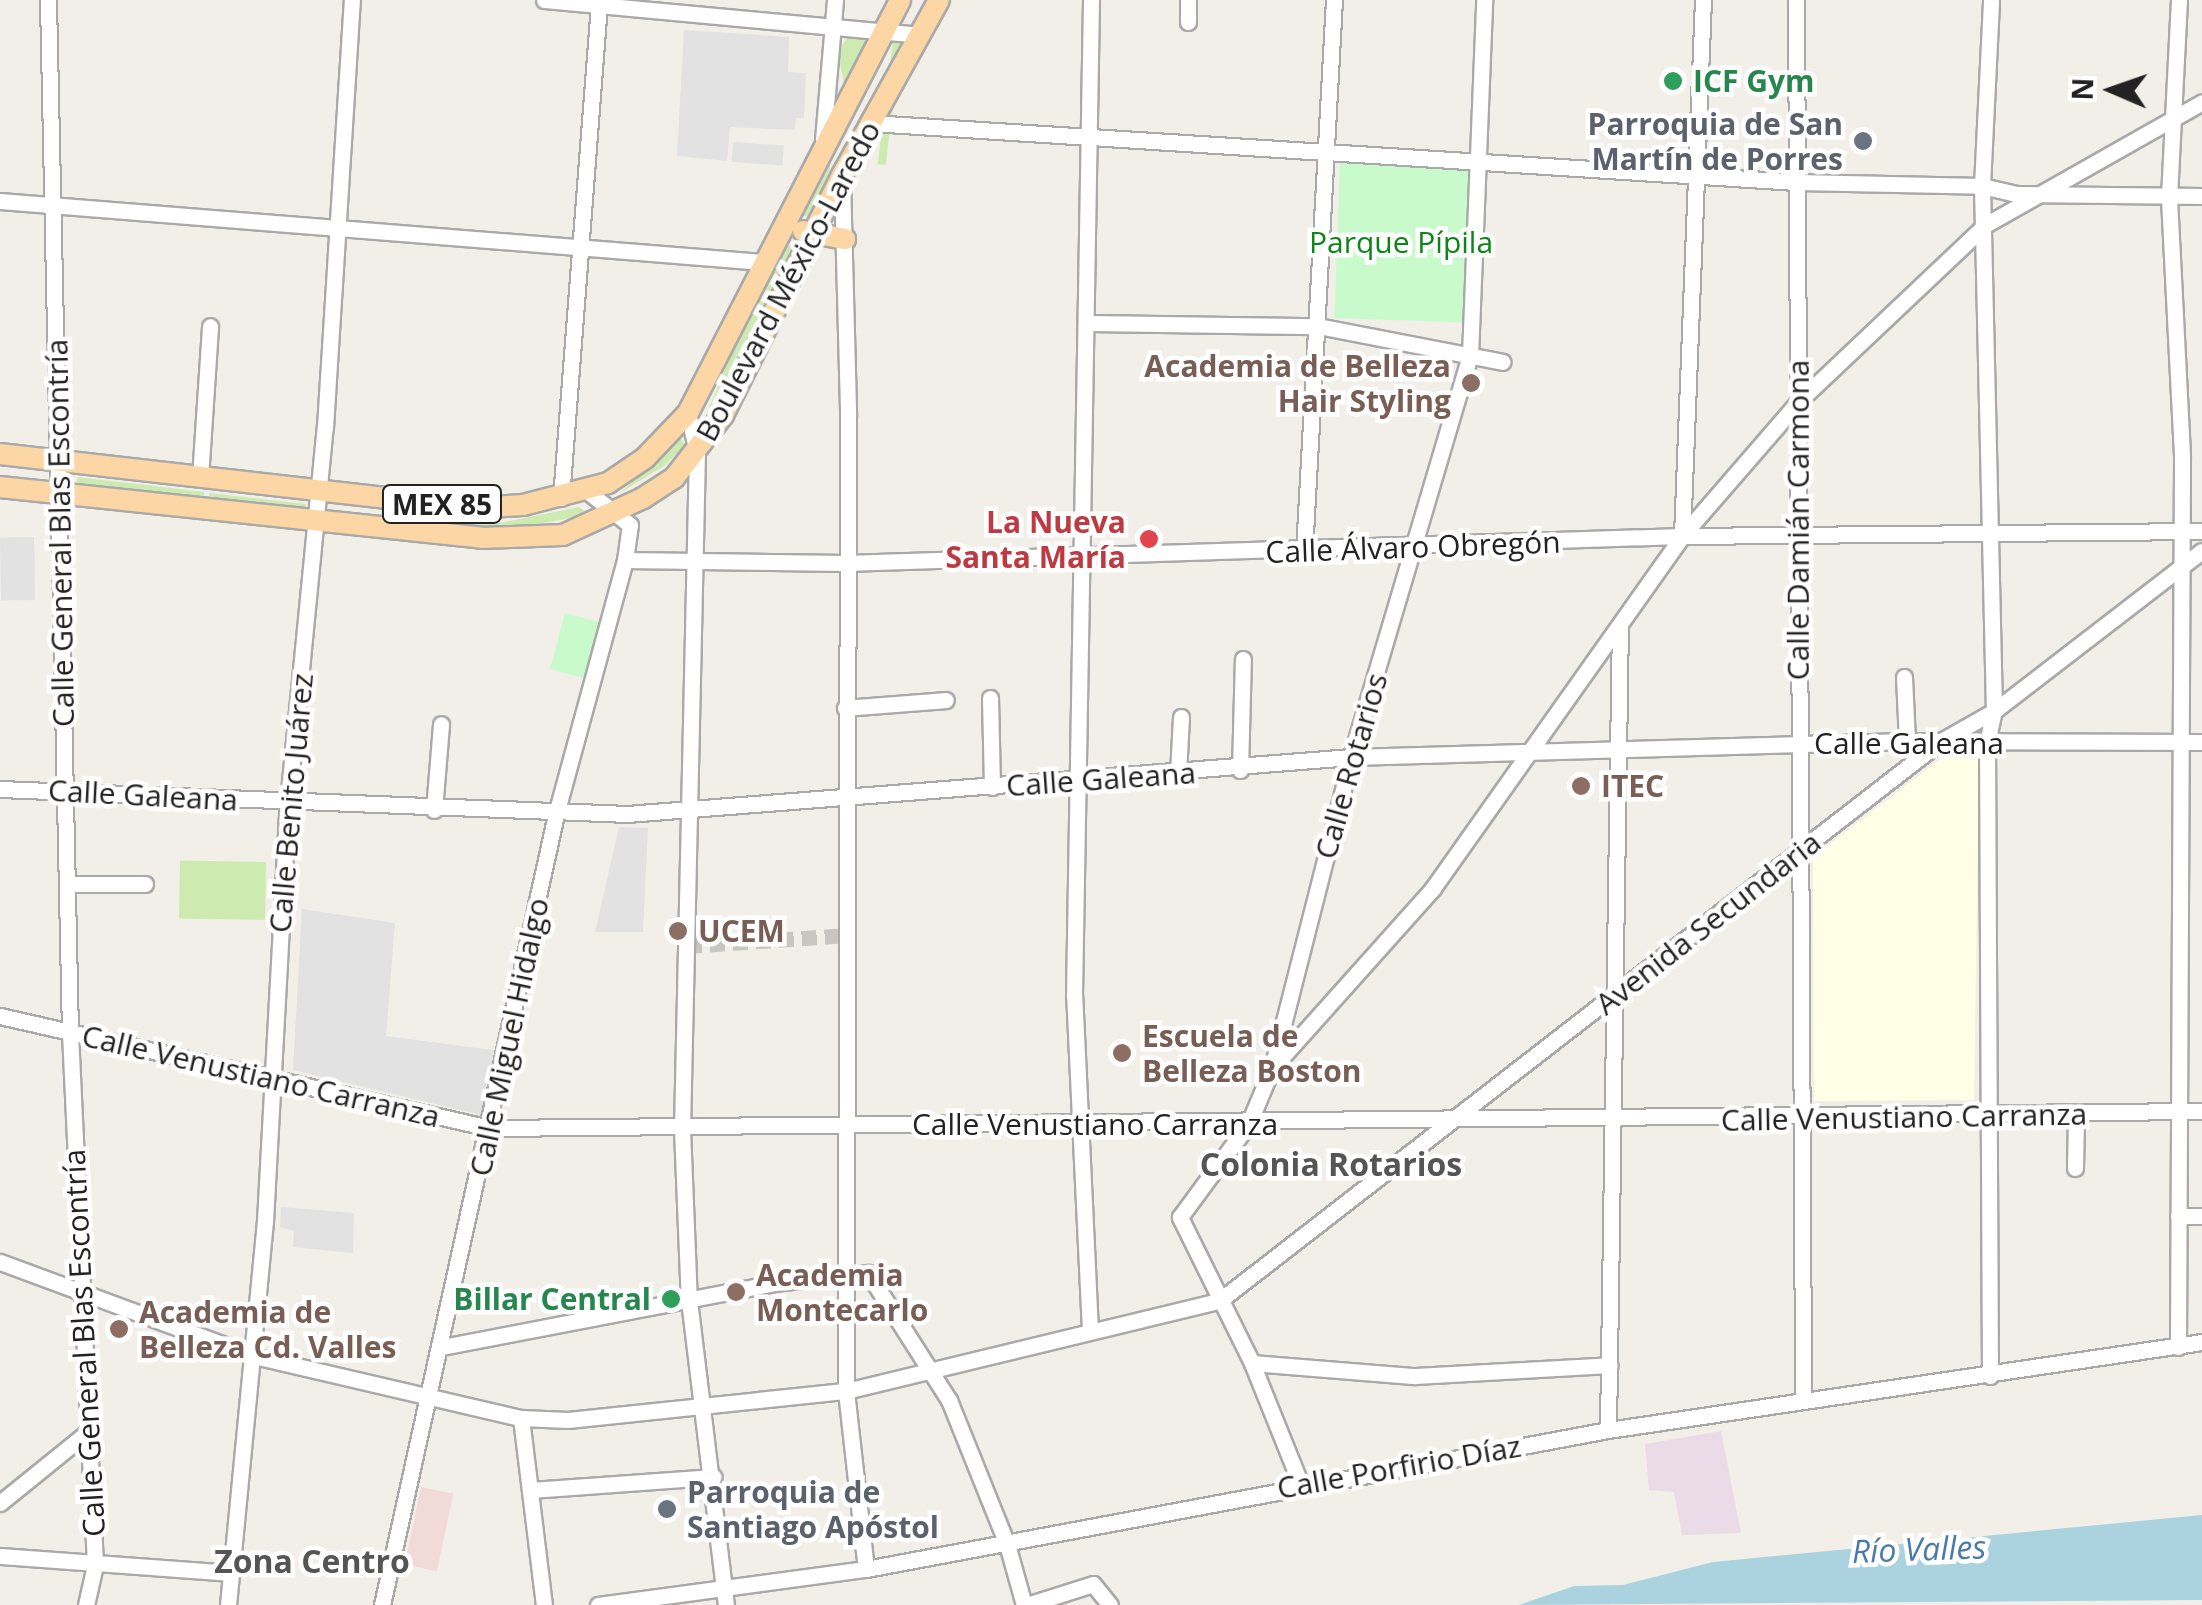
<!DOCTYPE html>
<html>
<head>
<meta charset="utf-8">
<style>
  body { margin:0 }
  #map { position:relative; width:2202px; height:1605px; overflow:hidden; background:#f2efe9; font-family:"Open Sans",sans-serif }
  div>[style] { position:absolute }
  .commercial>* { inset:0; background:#f2dad9; transform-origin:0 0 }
  .industrial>* { inset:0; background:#ebdbe8 }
  .education>* { inset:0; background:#ffffe5 }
  .grass>* { inset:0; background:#cdebb0; transform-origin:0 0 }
  .park>* { inset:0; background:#c8facc; transform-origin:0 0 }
  .parking>* { inset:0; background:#e2e2e2; transform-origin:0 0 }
  .water>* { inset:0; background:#aad3df }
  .minor-tunnel>* { height:15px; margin-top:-7.5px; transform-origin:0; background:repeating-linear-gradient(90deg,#c8c6c1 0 15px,transparent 0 23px) }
  .roads { filter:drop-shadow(2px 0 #a9a9a9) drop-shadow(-2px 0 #a9a9a9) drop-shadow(0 2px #a9a9a9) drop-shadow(0 -2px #a9a9a9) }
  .minor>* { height:15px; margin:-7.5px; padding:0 7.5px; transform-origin:7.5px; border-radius:7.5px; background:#fff }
  .major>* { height:20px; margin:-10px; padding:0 10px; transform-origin:10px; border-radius:10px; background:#fcd6a4 }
  .dots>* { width:28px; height:28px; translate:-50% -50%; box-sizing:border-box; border:5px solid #fff; border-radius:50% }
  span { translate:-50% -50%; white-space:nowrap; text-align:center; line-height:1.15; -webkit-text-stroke:9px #fff; paint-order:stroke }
  .shield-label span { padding:2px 8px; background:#fff; border:2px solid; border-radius:8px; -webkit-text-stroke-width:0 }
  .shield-label { font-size:28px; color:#222; font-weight:700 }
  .leisure-label { font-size:30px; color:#27864d; font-weight:700 }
  .left { translate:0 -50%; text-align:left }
  .right { translate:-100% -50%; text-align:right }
  .worship-label { font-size:30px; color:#5b616d; font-weight:700 }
  .park-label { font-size:30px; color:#0c8416 }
  .street-label { font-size:30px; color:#222 }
  .education-label { font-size:30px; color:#785e54; font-weight:700 }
  .health-label { font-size:30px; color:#be3a42; font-weight:700 }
  .neighbourhood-label { font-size:32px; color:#555; font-weight:700 }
  .water-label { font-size:32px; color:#4a7aab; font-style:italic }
  .north { position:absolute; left:2062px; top:40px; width:100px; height:100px; -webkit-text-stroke:8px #fff; paint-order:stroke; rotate:272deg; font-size:28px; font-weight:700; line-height:40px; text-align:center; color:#222 }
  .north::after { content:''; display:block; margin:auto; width:35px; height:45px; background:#222; clip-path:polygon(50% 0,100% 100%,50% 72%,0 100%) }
</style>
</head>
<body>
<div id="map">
  <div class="commercial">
    <i style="left:421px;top:1487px;width:33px;height:79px;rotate:12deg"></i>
  </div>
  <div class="industrial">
    <i style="clip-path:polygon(1721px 1431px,1741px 1533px,1682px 1535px,1674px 1492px,1649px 1490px,1645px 1444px)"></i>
  </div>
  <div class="education">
    <i style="clip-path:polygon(1956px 747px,1967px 747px,1979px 761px,1974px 1100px,1814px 1101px,1813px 857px)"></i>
  </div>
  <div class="grass">
    <i style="clip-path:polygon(849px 35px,869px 35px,844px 84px,838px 52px)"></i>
    <i style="left:893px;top:40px;width:8px;height:125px;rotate:7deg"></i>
    <i style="clip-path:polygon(830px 158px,830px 173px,808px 216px,799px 217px)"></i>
    <i style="clip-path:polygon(799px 243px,710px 415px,705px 417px,744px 325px,787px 246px)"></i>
    <i style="clip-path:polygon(680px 437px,685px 445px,664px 466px,620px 493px)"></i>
    <i style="clip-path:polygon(78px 477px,204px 492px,204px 499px,76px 485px)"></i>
    <i style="clip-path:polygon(209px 493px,306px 504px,306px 507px,209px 500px)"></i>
    <i style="clip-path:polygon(579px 507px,590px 515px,495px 531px,335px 514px,494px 524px)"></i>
    <i style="left:266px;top:862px;width:58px;height:86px;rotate:91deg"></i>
  </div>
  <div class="park">
    <i style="left:1340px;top:161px;width:129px;height:157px;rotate:2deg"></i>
    <i style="left:565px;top:613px;width:39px;height:58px;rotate:15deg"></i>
  </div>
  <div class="parking">
    <i style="clip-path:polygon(684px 30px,789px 37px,788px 72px,806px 73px,804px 118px,796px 118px,795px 130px,730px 127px,727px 161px,677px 156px)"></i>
    <i style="left:733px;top:142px;width:51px;height:20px;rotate:4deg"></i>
    <i style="left:34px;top:537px;width:63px;height:34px;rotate:89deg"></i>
    <i style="clip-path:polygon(619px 827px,648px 828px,643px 932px,595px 932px)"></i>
    <i style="clip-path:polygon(302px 909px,395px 923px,386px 1036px,500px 1051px,485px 1116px,293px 1070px)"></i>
    <i style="clip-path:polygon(281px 1207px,354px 1213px,353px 1253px,293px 1247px,294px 1231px,280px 1227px)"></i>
  </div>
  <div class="water">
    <i style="clip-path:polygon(2202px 1515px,2202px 1600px,1519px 1605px,1574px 1586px,1623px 1585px,1713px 1562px)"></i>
  </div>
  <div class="minor-tunnel">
    <i style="left:687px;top:946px;width:162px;rotate:-3.9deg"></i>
  </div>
  <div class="roads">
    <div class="minor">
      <i style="left:48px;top:0;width:1033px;rotate:88.78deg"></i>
      <i style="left:70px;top:1033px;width:533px;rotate:87.31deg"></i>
      <i style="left:95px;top:1565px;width:41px;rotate:102.7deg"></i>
      <i style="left:544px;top:0;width:379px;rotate:5.3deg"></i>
      <i style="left:1796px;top:0;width:1399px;rotate:89.71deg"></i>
      <i style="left:1188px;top:22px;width:22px;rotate:-90deg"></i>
      <i style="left:871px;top:123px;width:928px;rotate:3.65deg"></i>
      <i style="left:1797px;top:182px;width:185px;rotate:1.2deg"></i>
      <i style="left:1982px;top:186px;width:37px;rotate:13deg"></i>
      <i style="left:2018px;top:194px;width:184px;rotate:0.6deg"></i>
      <i style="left:823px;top:140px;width:141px;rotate:-85.1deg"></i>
      <i style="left:842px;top:180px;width:236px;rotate:88.5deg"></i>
      <i style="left:848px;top:416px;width:975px;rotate:90.12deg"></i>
      <i style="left:846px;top:1391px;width:179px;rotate:83.6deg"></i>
      <i style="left:0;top:201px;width:765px;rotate:4.57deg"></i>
      <i style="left:1090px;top:323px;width:228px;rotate:0.8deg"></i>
      <i style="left:1318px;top:326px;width:188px;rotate:11deg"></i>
      <i style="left:688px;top:413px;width:40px;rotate:77deg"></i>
      <i style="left:697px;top:452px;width:677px;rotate:91.27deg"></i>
      <i style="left:682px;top:1129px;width:171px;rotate:87.7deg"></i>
      <i style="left:689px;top:1300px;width:307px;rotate:83.1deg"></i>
      <i style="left:200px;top:478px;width:152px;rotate:-86.2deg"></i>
      <i style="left:561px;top:498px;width:499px;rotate:-85.6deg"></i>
      <i style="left:1682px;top:536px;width:536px;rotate:-87.76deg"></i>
      <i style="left:1304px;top:552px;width:553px;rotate:-86.89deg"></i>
      <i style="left:625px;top:560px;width:220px;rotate:0.8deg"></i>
      <i style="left:845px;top:563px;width:837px;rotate:-1.85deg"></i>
      <i style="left:1682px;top:536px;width:520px;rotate:-0.55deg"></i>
      <i style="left:1904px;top:677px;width:64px;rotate:87.3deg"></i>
      <i style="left:990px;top:698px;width:89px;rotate:88.7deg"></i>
      <i style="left:845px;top:708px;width:101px;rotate:-4.5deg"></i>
      <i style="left:1240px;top:770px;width:111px;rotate:-88.5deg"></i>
      <i style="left:1178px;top:774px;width:57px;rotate:-87deg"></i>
      <i style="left:0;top:789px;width:627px;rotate:2.28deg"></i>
      <i style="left:627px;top:814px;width:726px;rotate:-4.5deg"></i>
      <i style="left:1351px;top:757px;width:556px;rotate:-1.65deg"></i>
      <i style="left:1907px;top:741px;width:295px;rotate:0.2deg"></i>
      <i style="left:434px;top:810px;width:86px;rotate:-85.3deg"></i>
      <i style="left:67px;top:884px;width:78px"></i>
      <i style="left:0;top:1016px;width:503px;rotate:12.88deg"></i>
      <i style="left:490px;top:1128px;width:1712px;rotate:-0.57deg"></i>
      <i style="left:1275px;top:1065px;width:237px;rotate:-48.2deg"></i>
      <i style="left:1433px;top:888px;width:431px;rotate:-54.7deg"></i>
      <i style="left:1682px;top:536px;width:179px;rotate:-49.1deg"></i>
      <i style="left:1799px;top:401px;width:256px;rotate:-43.4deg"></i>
      <i style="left:1985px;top:225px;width:249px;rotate:-29.5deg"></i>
      <i style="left:2075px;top:1168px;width:54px;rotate:-88.9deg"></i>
      <i style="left:2178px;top:1216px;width:24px"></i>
      <i style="left:0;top:1262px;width:271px;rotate:20.3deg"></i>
      <i style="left:254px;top:1356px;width:274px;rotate:13.1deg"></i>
      <i style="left:521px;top:1418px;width:47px;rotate:2.4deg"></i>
      <i style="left:568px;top:1420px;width:280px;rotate:-6deg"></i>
      <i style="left:846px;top:1391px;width:384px;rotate:-13.6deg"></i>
      <i style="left:1219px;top:1301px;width:914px;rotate:-37.8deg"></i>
      <i style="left:1941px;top:741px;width:61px;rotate:-29.5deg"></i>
      <i style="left:1994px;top:711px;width:262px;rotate:-37.6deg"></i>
      <i style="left:1090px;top:1331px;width:336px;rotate:-92.7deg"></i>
      <i style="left:1074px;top:995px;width:995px;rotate:-89.02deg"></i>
      <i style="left:442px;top:1347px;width:337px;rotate:-10.9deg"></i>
      <i style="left:773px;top:1283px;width:96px;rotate:-6deg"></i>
      <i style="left:868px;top:1273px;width:151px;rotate:57.5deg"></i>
      <i style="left:949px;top:1400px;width:155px;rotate:68.1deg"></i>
      <i style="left:1007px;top:1544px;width:63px;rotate:74.4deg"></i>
      <i style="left:2178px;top:1347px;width:892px;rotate:-89.74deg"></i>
      <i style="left:2182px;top:455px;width:258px;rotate:-92.9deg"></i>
      <i style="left:2169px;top:197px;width:197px;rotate:-87.1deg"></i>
      <i style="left:1252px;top:1363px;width:164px;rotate:4.6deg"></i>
      <i style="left:1415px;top:1376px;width:195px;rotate:-3.2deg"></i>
      <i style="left:1990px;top:1376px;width:633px;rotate:-90.27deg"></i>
      <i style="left:1987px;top:743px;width:33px;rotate:-78deg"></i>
      <i style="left:1994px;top:711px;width:525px;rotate:-91.31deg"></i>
      <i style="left:1982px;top:186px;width:186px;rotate:-87.2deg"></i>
      <i style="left:521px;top:1418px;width:188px;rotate:83deg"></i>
      <i style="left:1608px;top:1430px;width:805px;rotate:-89.15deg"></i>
      <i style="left:1301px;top:1485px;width:131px;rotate:-111.9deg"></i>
      <i style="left:1252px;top:1363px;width:163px;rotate:-116.3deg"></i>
      <i style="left:1180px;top:1217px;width:117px;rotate:-53.7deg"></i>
      <i style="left:1249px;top:1123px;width:60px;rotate:-67.3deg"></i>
      <i style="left:1272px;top:1068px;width:321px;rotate:-75.7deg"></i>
      <i style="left:1351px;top:757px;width:419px;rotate:-73.5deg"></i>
      <i style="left:1470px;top:355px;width:355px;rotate:-87.7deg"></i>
      <i style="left:531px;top:1490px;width:183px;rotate:-4.1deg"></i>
      <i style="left:0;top:1503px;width:116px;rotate:-39deg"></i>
      <i style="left:0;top:1556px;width:232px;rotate:4.2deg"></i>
      <i style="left:228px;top:1605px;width:386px;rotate:-84.5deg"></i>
      <i style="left:265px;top:1221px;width:420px;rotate:-86.9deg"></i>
      <i style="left:288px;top:802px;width:377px;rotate:-84.4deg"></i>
      <i style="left:325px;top:427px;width:428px;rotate:-86.4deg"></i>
      <i style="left:382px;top:1605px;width:810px;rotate:-77.59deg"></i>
      <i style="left:556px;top:814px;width:263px;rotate:-74.8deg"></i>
      <i style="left:625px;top:560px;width:35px;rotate:-82deg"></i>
      <i style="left:630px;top:525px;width:55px;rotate:-141.7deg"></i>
      <i style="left:598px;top:1605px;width:270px;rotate:-7.7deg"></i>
      <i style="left:866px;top:1569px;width:755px;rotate:-10.61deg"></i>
      <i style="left:1608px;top:1430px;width:600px;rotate:-8.43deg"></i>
      <i style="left:1027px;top:1605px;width:69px;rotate:-17.7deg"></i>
      <i style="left:1093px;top:1584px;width:27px;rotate:51deg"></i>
    </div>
    <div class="major">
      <i style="left:803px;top:231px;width:43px;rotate:10.8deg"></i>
      <i style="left:0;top:454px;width:476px;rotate:6.5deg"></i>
      <i style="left:473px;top:508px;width:50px;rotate:-3.4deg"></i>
      <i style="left:523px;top:505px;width:88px;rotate:-14.5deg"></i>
      <i style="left:608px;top:483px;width:45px;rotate:-34deg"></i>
      <i style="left:645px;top:458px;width:62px;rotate:-46.3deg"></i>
      <i style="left:688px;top:413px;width:464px;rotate:-62.8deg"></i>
      <i style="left:0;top:487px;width:485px;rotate:6deg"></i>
      <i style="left:482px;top:538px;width:81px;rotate:-2.1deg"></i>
      <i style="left:563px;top:535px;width:88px;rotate:-24.8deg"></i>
      <i style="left:643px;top:498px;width:37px;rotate:-33deg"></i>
      <i style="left:674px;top:478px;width:80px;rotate:-52.1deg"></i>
      <i style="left:723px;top:415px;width:268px;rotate:-63.6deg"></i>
      <i style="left:842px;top:175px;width:200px;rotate:-61deg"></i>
    </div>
  </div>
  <div class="dots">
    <i style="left:1673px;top:81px;background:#2e9e5b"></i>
    <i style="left:1863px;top:141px;background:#6b7280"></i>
    <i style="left:1471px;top:383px;background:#8d6e63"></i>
    <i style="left:1149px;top:539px;background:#e0444e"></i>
    <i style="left:1581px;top:786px;background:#8d6e63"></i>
    <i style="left:678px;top:931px;background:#8d6e63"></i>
    <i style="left:1122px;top:1053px;background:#8d6e63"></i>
    <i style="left:736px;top:1292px;background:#8d6e63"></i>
    <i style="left:671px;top:1299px;background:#2e9e5b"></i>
    <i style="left:119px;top:1329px;background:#8d6e63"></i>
    <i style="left:667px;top:1509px;background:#6b7280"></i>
  </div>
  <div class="shield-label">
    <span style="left:442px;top:504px">MEX 85</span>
  </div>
  <div class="leisure-label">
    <span class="left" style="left:1693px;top:81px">ICF Gym</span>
    <span class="right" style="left:651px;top:1299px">Billar Central</span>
  </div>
  <div class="worship-label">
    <span class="right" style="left:1843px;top:141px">Parroquia de San<br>Martín de Porres</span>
    <span class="left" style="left:687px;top:1509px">Parroquia de<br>Santiago Apóstol</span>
  </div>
  <div class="park-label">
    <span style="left:1401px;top:242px">Parque Pípila</span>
  </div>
  <div class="street-label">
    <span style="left:788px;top:281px;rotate:-62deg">Boulevard México-Laredo</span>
    <span style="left:1798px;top:520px;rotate:-90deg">Calle Damián Carmona</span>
    <span style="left:60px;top:533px;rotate:-91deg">Calle General Blas Escontría</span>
    <span style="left:1413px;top:547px;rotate:-2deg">Calle Álvaro Obregón</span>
    <span style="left:1909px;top:743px">Calle Galeana</span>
    <span style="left:1351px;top:766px;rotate:-74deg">Calle Rotarios</span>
    <span style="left:1101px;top:779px;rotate:-4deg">Calle Galeana</span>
    <span style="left:143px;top:795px;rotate:3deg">Calle Galeana</span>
    <span style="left:291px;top:803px;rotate:-85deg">Calle Benito Juárez</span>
    <span style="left:1708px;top:923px;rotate:-38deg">Avenida Secundaria</span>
    <span style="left:509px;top:1037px;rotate:-78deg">Calle Miguel Hidalgo</span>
    <span style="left:261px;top:1076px;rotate:13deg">Calle Venustiano Carranza</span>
    <span style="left:1904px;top:1117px;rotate:-1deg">Calle Venustiano Carranza</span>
    <span style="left:1095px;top:1124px">Calle Venustiano Carranza</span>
    <span style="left:84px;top:1343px;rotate:-93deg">Calle General Blas Escontría</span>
    <span style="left:1399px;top:1467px;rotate:-10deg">Calle Porfirio Díaz</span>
  </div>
  <div class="education-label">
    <span class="right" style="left:1451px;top:383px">Academia de Belleza<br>Hair Styling</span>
    <span class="left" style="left:1601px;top:786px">ITEC</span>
    <span class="left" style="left:698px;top:931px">UCEM</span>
    <span class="left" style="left:1142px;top:1053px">Escuela de<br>Belleza Boston</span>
    <span class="left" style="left:756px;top:1292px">Academia<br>Montecarlo</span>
    <span class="left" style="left:139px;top:1329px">Academia de<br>Belleza Cd. Valles</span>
  </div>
  <div class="health-label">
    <span class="right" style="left:1126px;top:539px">La Nueva<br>Santa María</span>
  </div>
  <div class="neighbourhood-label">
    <span style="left:1331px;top:1164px">Colonia Rotarios</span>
    <span style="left:312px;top:1561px">Zona Centro</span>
  </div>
  <div class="water-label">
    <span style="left:1919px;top:1549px;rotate:-2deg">Río Valles</span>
  </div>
  <div class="north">N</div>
</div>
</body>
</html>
